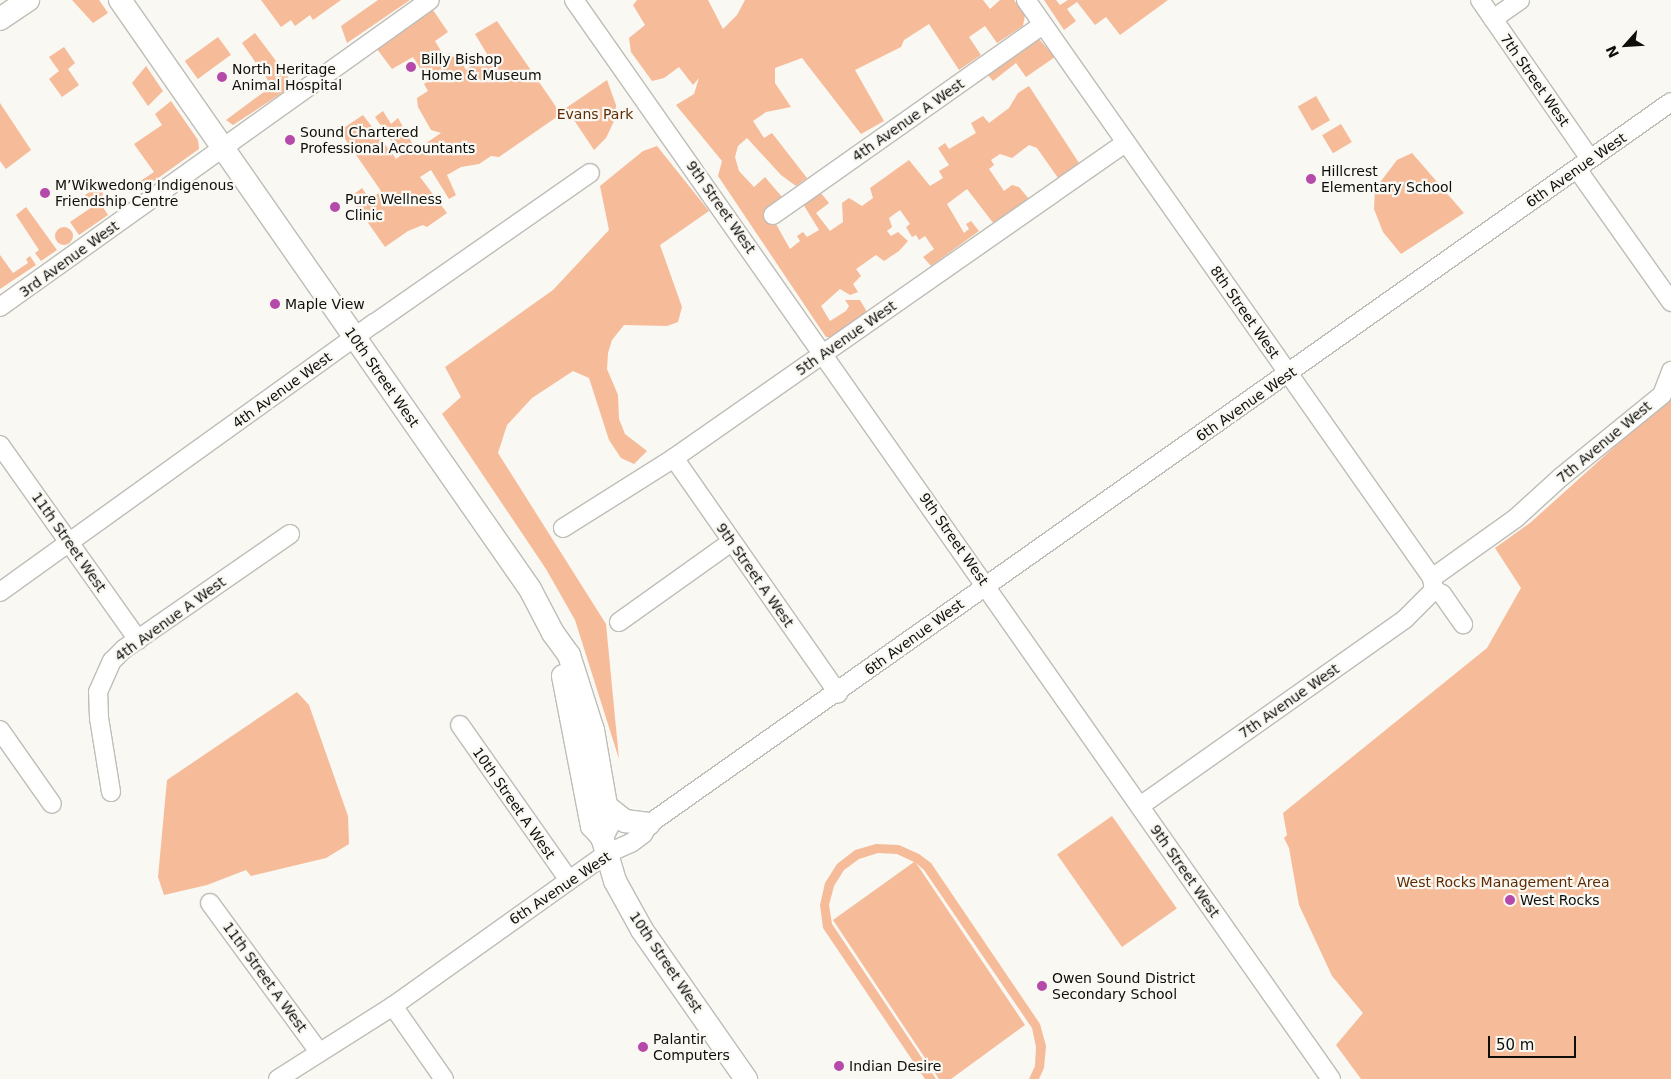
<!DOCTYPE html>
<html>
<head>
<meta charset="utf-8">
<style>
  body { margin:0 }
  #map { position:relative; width:1671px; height:1079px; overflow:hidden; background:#f9f8f2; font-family:"DejaVu Sans",sans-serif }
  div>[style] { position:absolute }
  .green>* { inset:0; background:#f6bb99; transform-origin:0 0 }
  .round { border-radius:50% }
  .roads { filter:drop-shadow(1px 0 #bebdb7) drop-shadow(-1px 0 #bebdb7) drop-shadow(0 1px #bebdb7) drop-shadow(0 -1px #bebdb7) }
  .minor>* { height:18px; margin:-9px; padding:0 9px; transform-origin:9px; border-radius:9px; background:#fff }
  .major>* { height:22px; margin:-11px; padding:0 11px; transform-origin:11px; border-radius:11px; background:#fff }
  .dots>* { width:14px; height:14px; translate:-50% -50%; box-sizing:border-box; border:2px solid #f9f8f2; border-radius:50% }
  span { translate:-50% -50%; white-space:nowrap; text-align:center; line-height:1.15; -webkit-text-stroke:4.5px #f9f8f2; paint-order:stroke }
  .poi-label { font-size:14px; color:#0e0e0b }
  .left { translate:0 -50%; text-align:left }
  .street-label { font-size:14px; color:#0e0e0b }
  .park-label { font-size:14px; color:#5f2b04 }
  .north { position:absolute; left:1601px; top:20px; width:50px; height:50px; -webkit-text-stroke:4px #f9f8f2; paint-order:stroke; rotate:244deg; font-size:14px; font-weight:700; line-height:20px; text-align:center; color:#0e0e0b }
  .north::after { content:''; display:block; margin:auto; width:18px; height:22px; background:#0e0e0b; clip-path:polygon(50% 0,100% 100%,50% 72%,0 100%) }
  .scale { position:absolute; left:1488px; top:1036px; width:88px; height:22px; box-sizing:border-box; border:2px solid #0e0e0b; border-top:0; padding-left:6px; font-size:15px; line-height:18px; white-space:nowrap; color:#0e0e0b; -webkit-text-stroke:4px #f9f8f2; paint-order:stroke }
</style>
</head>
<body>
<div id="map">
  <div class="green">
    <i style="clip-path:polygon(72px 0,99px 0,108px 13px,93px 23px)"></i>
    <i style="clip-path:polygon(261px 0,341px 0,313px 20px,310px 15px,295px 26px,291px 20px,281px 27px)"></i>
    <i style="clip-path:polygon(378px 0,410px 0,347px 43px,341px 26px)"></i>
    <i style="clip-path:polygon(637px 0,708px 0,723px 29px,737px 15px,745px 0,983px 0,990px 9px,1000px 0,1014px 0,1025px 15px,1023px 26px,997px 43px,985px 26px,969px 37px,981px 55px,959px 70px,929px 24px,904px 40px,901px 47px,855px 70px,884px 121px,861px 134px,802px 58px,775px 68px,775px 83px,791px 107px,766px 112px,753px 121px,764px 138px,772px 133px,807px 178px,796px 186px,781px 175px,747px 138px,738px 146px,735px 157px,739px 171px,754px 187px,765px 177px,782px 197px,767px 208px,790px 249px,800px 241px,797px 236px,803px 232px,807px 237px,819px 230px,803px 204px,820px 192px,829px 203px,816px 213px,830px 231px,843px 222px,842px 203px,849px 198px,862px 206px,873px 198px,870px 188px,909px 160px,930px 186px,943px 178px,939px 171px,949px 165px,938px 148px,945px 143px,949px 149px,976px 133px,971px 123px,983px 116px,989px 123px,1009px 108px,1018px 93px,1029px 86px,1079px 163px,1058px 178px,1037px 148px,1029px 145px,1012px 158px,1000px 154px,991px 160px,994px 165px,989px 169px,1004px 191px,1012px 185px,1019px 187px,1029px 199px,994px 224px,967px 189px,947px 204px,964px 233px,969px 229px,966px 224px,971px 221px,979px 231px,931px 266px,923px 257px,934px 249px,925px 236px,919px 240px,916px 235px,912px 237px,906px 227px,910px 224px,900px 210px,889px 218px,892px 227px,887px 231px,891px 236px,898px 232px,908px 241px,899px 251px,884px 261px,876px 255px,856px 269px,861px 276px,853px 284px,858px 292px,850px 295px,840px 289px,821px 306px,830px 321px,846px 311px,849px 306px,845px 300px,860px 300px,867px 312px,831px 337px,826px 337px,718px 176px,722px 161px,676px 105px,694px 94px,699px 78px,693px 85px,679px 67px,664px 78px,652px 81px,631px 52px,629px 38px,645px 25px,633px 5px)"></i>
    <i style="clip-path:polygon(1044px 0,1056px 0,1060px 5px,1068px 0,1168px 0,1120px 35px,1106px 17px,1095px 25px,1077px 2px,1067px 9px,1076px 21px,1064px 30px)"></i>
    <i style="clip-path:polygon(433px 10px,448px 32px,435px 41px,444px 56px,450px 53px,453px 57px,458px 54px,466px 70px,487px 54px,475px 34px,497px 21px,561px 114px,499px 157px,491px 156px,479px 164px,461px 167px,447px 175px,456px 195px,449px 199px,431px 170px,420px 177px,447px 213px,427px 227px,423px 225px,408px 231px,385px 247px,350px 197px,362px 188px,370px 200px,381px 191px,343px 136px,345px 127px,363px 115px,396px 159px,404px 153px,395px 140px,392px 142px,375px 117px,383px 111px,391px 124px,398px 118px,416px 150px,441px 133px,431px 130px,418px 107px,417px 98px,428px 91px,424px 84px,428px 81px,413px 57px,392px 69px,377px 49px)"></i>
    <i style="clip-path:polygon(255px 33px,294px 85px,233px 125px,226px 120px,272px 86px,242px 43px)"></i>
    <i style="left:218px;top:37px;width:22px;height:41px;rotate:54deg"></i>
    <i style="clip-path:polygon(1039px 39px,1055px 57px,1026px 77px,1016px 63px,993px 81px,988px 75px)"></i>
    <i style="clip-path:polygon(64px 47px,75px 63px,68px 69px,79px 85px,62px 97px,49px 79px,59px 71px,49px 57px)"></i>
    <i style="clip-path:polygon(146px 66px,163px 91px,148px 106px,132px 83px)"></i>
    <i style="clip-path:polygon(607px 80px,616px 105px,615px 119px,606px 138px,594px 150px,566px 108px)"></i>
    <i style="left:1316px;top:96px;width:28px;height:21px;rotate:60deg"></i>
    <i style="clip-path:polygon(171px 101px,198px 140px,199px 149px,144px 188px,139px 182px,154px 172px,134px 144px,162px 125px,155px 114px)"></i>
    <i style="clip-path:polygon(0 103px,31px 150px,6px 169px,0 161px)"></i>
    <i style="left:1341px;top:124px;width:21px;height:22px;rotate:59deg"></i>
    <i style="clip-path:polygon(657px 146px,709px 211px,660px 245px,682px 307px,678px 322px,667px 326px,624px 325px,612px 340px,608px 353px,607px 369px,618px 395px,619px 419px,625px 434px,647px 451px,634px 464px,621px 458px,609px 440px,589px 378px,573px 371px,532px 398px,507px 425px,498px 453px,606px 624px,619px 759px,575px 620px,546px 569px,442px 414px,461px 397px,445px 367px,553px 290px,609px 230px,600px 186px,643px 151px)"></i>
    <i style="clip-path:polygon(1412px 153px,1464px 213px,1401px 254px,1383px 232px,1374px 209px,1375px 189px,1397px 160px)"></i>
    <i style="clip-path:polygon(98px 186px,103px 193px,101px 204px,108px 215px,79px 235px,70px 222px,92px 207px,85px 195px)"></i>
    <i style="clip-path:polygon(26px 207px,57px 250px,41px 261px,35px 253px,39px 250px,16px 215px)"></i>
    <i class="round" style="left:55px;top:227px;width:18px;height:18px"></i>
    <i style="clip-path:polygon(0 255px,13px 273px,28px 263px,26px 259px,30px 256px,36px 265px,0 289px)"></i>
    <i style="clip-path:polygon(1671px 396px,1671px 1079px,1361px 1079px,1336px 1045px,1363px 1013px,1332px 976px,1299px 905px,1289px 848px,1284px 838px,1287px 835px,1283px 813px,1487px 648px,1521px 588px,1495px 548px,1530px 523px)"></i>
    <i style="clip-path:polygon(297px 692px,309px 705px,348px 816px,349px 844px,326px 858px,251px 876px,246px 870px,207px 885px,164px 895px,158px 877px,167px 780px)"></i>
    <i style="left:1112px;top:816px;width:113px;height:67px;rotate:55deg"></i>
    <i style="clip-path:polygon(876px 844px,899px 845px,919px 854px,931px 863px,1040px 1024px,1046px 1046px,1044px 1068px,1039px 1079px,1029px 1079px,1035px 1066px,1036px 1047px,1032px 1028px,924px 870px,916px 863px,1025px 1025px,951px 1079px,939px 1079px,833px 920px,914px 862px,897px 854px,878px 853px,859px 859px,844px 870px,834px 886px,829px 905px,832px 924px,936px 1079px,925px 1079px,823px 928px,820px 905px,825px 883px,837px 864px,855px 850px)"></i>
  </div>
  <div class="roads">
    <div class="minor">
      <i style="left:574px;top:0;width:1318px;rotate:54.95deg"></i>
      <i style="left:1026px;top:0;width:706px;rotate:54.91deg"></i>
      <i style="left:1432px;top:578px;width:12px;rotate:81deg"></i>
      <i style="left:1434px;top:590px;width:9px;rotate:27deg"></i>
      <i style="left:1442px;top:594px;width:37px;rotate:55deg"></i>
      <i style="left:1480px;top:0;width:193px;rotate:55.3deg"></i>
      <i style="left:1493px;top:19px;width:33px;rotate:-35deg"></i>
      <i style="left:1577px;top:169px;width:163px;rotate:54.7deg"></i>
      <i style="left:773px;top:215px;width:329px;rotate:-35.2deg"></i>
      <i style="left:0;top:307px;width:528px;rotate:-35.53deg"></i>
      <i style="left:0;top:445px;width:239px;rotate:54.7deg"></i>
      <i style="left:674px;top:458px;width:287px;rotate:55.1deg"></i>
      <i style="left:563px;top:528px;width:131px;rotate:-32.2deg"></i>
      <i style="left:674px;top:458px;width:550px;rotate:-34.93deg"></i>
      <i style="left:1432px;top:578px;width:103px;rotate:-35.5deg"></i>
      <i style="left:1516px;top:518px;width:61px;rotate:-42.3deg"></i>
      <i style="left:1561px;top:477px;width:130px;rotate:-39.1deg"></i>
      <i style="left:1662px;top:395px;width:26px;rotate:-69deg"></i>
      <i style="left:0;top:592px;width:462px;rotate:-35.7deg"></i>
      <i style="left:375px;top:323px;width:262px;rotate:-34.9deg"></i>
      <i style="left:619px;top:622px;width:138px;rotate:-35.5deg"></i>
      <i style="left:460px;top:725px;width:189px;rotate:54.9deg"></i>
      <i style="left:0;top:730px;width:90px;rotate:54.9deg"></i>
      <i style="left:111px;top:792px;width:75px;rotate:-99.2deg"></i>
      <i style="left:99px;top:718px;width:26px;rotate:-92deg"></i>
      <i style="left:98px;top:692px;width:34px;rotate:-66deg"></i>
      <i style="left:112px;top:661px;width:17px;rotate:-45deg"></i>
      <i style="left:124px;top:649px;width:202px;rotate:-34.7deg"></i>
      <i style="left:1140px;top:806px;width:324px;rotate:-35.2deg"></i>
      <i style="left:1405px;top:619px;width:41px;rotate:-45deg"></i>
      <i style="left:210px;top:903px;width:185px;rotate:53.8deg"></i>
      <i style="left:393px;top:1006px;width:89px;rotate:55.1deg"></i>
      <i style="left:278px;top:1079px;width:136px;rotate:-32.4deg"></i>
      <i style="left:393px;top:1006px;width:262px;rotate:-35.5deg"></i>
      <i style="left:606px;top:854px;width:27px;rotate:-24deg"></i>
      <i style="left:631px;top:843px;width:15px;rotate:-37deg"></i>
      <i style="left:643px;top:834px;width:12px;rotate:-59deg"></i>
      <i style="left:649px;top:824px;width:1251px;rotate:-35.24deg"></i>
    </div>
    <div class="major">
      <i style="left:120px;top:0;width:718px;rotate:55.16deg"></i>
      <i style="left:530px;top:589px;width:50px;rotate:62.4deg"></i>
      <i style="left:553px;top:633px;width:27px;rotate:54deg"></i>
      <i style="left:569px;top:655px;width:79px;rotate:72.3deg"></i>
      <i style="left:593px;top:730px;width:94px;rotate:80.2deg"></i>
      <i style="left:609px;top:823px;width:16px;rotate:117deg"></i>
      <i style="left:0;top:19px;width:34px;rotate:-34deg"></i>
      <i style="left:563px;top:676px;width:153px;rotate:79.1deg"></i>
      <i style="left:592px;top:826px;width:15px;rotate:48deg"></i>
      <i style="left:602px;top:837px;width:46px;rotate:73.5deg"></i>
      <i style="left:615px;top:881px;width:56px;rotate:61.1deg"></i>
      <i style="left:642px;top:930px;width:182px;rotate:55.1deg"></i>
      <i style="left:607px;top:807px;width:23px;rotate:38deg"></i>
      <i style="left:625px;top:821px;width:24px;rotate:7deg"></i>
    </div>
  </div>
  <div class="dots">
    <i style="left:411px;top:67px;background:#b64aaa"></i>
    <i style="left:222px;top:77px;background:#b64aaa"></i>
    <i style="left:290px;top:140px;background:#b64aaa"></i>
    <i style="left:1311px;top:179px;background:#b64aaa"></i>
    <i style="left:45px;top:193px;background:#b64aaa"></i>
    <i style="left:335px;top:207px;background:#b64aaa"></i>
    <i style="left:275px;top:304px;background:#b64aaa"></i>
    <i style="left:1510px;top:900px;background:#b64aaa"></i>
    <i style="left:1042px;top:986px;background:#b64aaa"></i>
    <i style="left:643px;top:1047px;background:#b64aaa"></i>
    <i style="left:839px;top:1066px;background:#b64aaa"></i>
  </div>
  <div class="poi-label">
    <span class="left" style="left:421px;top:67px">Billy Bishop<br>Home &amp; Museum</span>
    <span class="left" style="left:232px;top:77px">North Heritage<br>Animal Hospital</span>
    <span class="left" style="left:300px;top:140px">Sound Chartered<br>Professional Accountants</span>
    <span class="left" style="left:1321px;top:179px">Hillcrest<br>Elementary School</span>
    <span class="left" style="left:55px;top:193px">M’Wikwedong Indigenous<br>Friendship Centre</span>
    <span class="left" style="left:345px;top:207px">Pure Wellness<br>Clinic</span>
    <span class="left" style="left:285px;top:304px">Maple View</span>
    <span class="left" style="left:1520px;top:900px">West Rocks</span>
    <span class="left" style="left:1052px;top:986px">Owen Sound District<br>Secondary School</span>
    <span class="left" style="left:653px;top:1047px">Palantir<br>Computers</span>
    <span class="left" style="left:849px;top:1066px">Indian Desire</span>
  </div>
  <div class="street-label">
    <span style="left:1535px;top:80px;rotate:55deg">7th Street West</span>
    <span style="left:908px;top:120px;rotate:-35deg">4th Avenue A West</span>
    <span style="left:1576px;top:170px;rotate:-35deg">6th Avenue West</span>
    <span style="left:721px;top:207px;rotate:55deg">9th Street West</span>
    <span style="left:69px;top:259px;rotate:-36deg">3rd Avenue West</span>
    <span style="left:1245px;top:312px;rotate:55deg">8th Street West</span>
    <span style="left:846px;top:338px;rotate:-35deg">5th Avenue West</span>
    <span style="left:382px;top:377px;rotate:55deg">10th Street West</span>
    <span style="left:282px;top:390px;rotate:-36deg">4th Avenue West</span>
    <span style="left:1246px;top:404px;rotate:-35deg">6th Avenue West</span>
    <span style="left:1604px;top:442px;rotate:-40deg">7th Avenue West</span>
    <span style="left:954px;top:539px;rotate:55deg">9th Street West</span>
    <span style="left:69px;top:542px;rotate:55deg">11th Street West</span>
    <span style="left:755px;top:575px;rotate:55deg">9th Street A West</span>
    <span style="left:170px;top:619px;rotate:-36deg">4th Avenue A West</span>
    <span style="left:914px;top:637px;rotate:-36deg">6th Avenue West</span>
    <span style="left:1289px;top:701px;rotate:-35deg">7th Avenue West</span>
    <span style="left:514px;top:803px;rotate:55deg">10th Street A West</span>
    <span style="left:1185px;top:871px;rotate:55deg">9th Street West</span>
    <span style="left:560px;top:888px;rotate:-34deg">6th Avenue West</span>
    <span style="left:666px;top:962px;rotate:56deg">10th Street West</span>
    <span style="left:265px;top:977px;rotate:54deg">11th Street A West</span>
  </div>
  <div class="park-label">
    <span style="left:595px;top:114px">Evans Park</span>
    <span style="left:1503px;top:882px">West Rocks Management Area</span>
  </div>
  <div class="north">N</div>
  <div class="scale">50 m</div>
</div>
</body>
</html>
